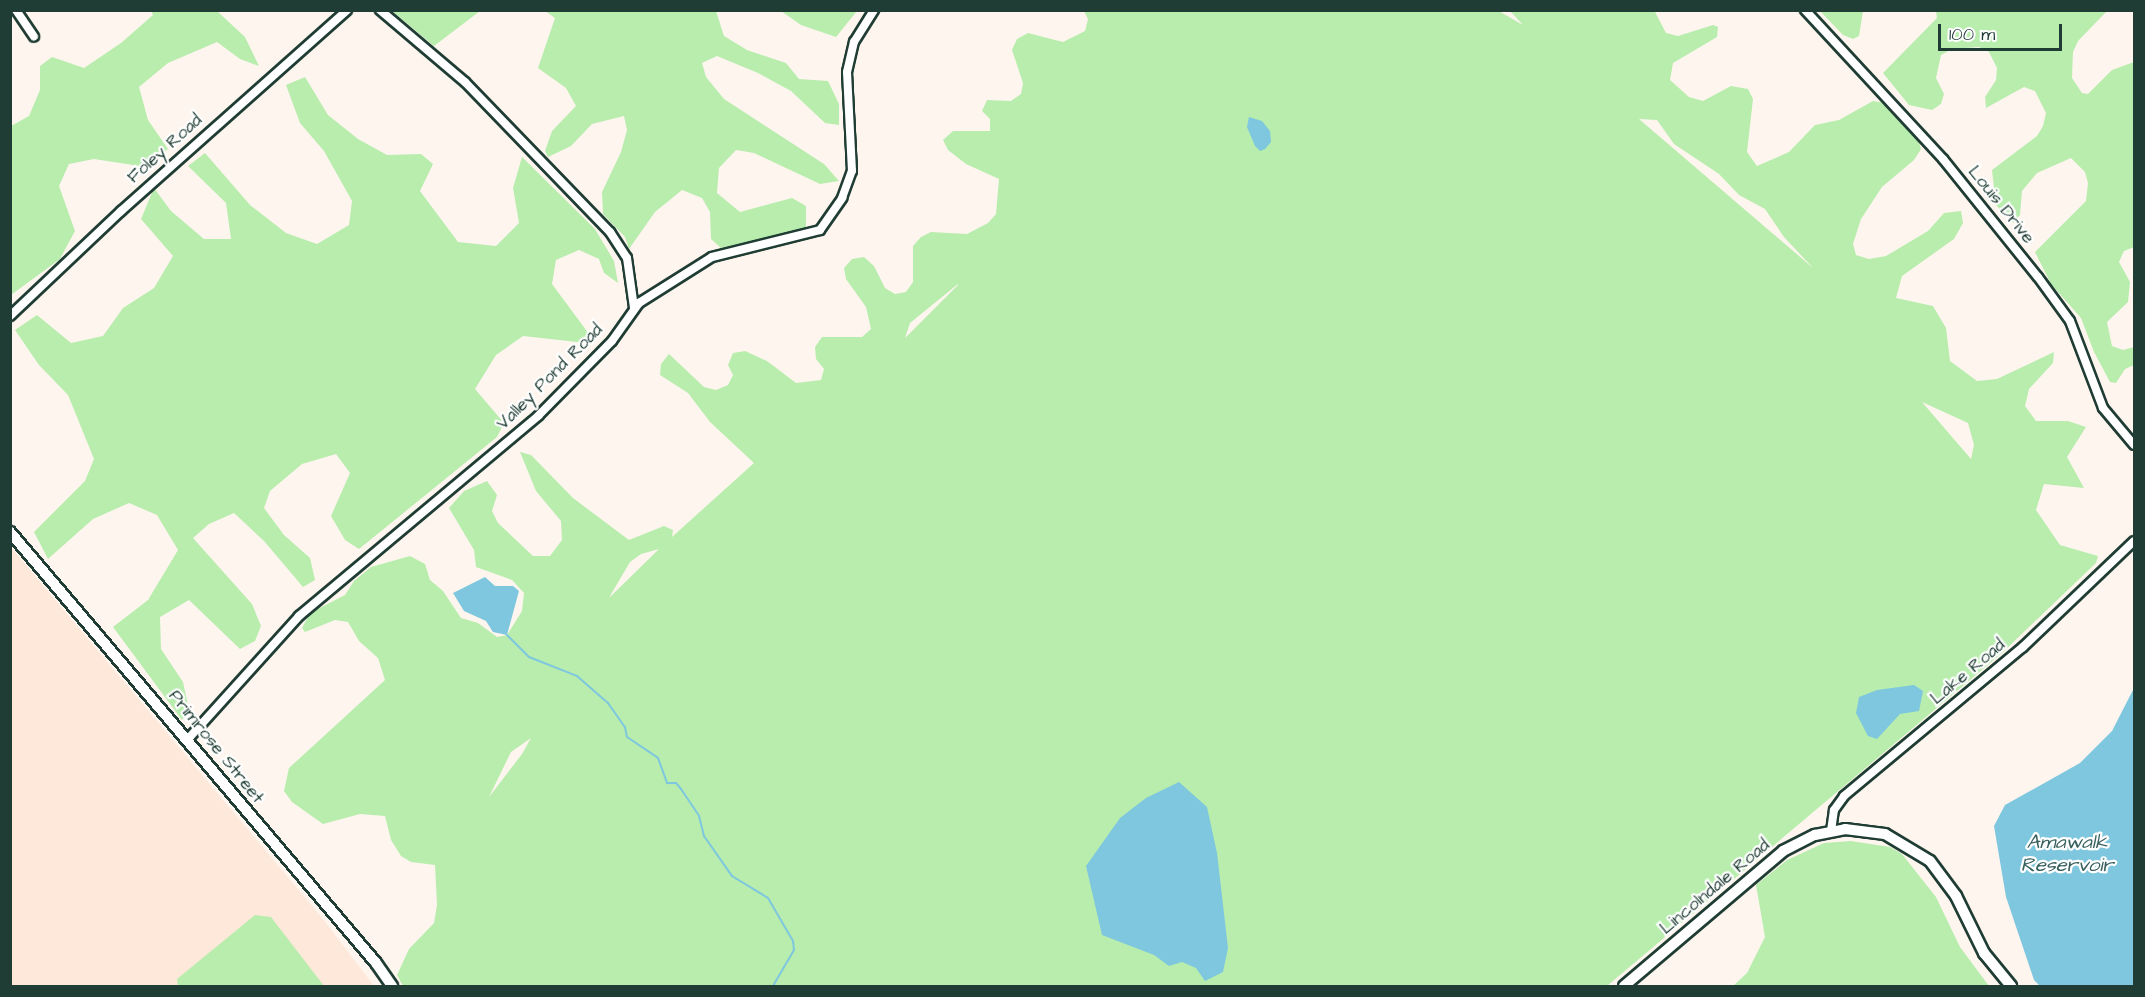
<!DOCTYPE html>
<html>
<head>
<meta charset="utf-8">
<style>
  body { margin:0 }
  #map { position:relative; width:2145px; height:997px; overflow:hidden; background:#fef5ee; font-family:"Architects Daughter",sans-serif }
  div>[style] { position:absolute }
  .built>* { inset:0; background:#fde8da }
  .green>* { inset:0; background:#b8edae }
  .water>* { inset:0; background:#7ec7de }
  .stream>* { height:2px; margin:-1px; padding:0 1px; transform-origin:1px; border-radius:1px; background:#7ec7de }
  .roads { filter:drop-shadow(2px 0 #1f3d34) drop-shadow(-2px 0 #1f3d34) drop-shadow(0 2px #1f3d34) drop-shadow(0 -2px #1f3d34) }
  .minor>* { height:8px; margin:-4px; padding:0 4px; transform-origin:4px; border-radius:4px; background:#fff }
  .major>* { height:10px; margin:-5px; padding:0 5px; transform-origin:5px; border-radius:5px; background:#fff }
  span { translate:-50% -50%; white-space:nowrap; text-align:center; line-height:1.15; -webkit-text-stroke:4.5px #fff; paint-order:stroke }
  .street-label { font-size:18px; color:#1f3d34 }
  .water-label { font-size:20px; color:#37605e; font-style:italic }
  .frame { position:absolute; inset:0; border:12px solid #1f3d34; pointer-events:none }
  .scale { position:absolute; left:1938px; top:24px; width:124px; height:27px; box-sizing:border-box; border:3px solid #1f3d34; border-top:0; padding-left:8px; font-size:18px; line-height:21px; white-space:nowrap; color:#1f3d34; -webkit-text-stroke:4px #fff; paint-order:stroke }
</style>
</head>
<body>
<div id="map">
  <div class="built">
    <i style="clip-path:polygon(10px 546px,323px 919px,374px 986px,11px 986px)"></i>
  </div>
  <div class="green">
    <i style="clip-path:polygon(evenodd,1497px 10px,1523px 25px,1510px 11px,1654px 10px,1666px 33px,1678px 36px,1713px 25px,1718px 27px,1717px 37px,1673px 63px,1670px 80px,1689px 97px,1703px 101px,1731px 86px,1748px 89px,1753px 99px,1747px 152px,1757px 166px,1789px 152px,1815px 125px,1839px 120px,1873px 101px,1885px 103px,1918px 139px,1921px 149px,1914px 160px,1882px 187px,1861px 219px,1853px 244px,1856px 255px,1869px 259px,1886px 256px,1928px 231px,1944px 213px,1961px 211px,1963px 223px,1954px 239px,1902px 276px,1896px 298px,1933px 306px,1946px 328px,1950px 361px,1977px 381px,1997px 379px,2054px 352px,2053px 363px,2029px 389px,2025px 406px,2036px 421px,2068px 421px,2086px 427px,2067px 457px,2084px 488px,2044px 484px,2036px 510px,2060px 545px,2098px 556px,2096px 563px,2002px 653px,1607px 986px,403px 986px,397px 975px,409px 949px,434px 923px,437px 905px,435px 865px,411px 862px,401px 856px,391px 840px,385px 816px,360px 814px,323px 824px,292px 802px,284px 791px,289px 768px,385px 680px,378px 658px,359px 641px,348px 622px,335px 620px,305px 632px,302px 628px,310px 613px,345px 595px,354px 581px,371px 567px,410px 556px,425px 564px,430px 580px,443px 591px,461px 618px,478px 623px,497px 637px,507px 635px,522px 611px,524px 593px,512px 580px,476px 567px,474px 550px,449px 508px,464px 491px,487px 481px,497px 495px,492px 511px,498px 523px,533px 556px,550px 556px,562px 540px,561px 521px,536px 491px,520px 452px,531px 455px,573px 498px,629px 540px,664px 526px,673px 530px,672px 537px,754px 463px,710px 422px,688px 393px,660px 375px,661px 364px,669px 354px,704px 387px,716px 390px,728px 385px,733px 375px,728px 365px,733px 353px,745px 351px,767px 361px,796px 383px,821px 380px,824px 369px,816px 359px,815px 347px,822px 337px,862px 337px,871px 329px,866px 307px,846px 279px,844px 268px,852px 259px,864px 257px,874px 266px,885px 288px,895px 294px,906px 292px,913px 282px,913px 246px,921px 237px,931px 232px,967px 234px,988px 223px,996px 214px,999px 179px,966px 164px,948px 150px,943px 140px,953px 131px,990px 131px,990px 119px,982px 111px,987px 100px,1011px 101px,1021px 94px,1023px 83px,1012px 50px,1017px 39px,1028px 33px,1063px 42px,1085px 31px,1088px 19px,1084px 11px,1497px 10px,1639px 119px,1657px 120px,1674px 144px,1719px 174px,1739px 195px,1765px 209px,1784px 237px,1813px 268px,1639px 119px,1497px 10px,958px 284px,958px 285px,905px 338px,910px 323px,958px 284px,1497px 10px,1922px 402px,1968px 423px,1974px 445px,1971px 459px,1922px 402px,1497px 10px,659px 549px,610px 597px,610px 596px,630px 562px,641px 554px,659px 549px,1497px 10px,531px 738px,522px 754px,489px 797px,511px 752px,531px 738px)"></i>
    <i style="clip-path:polygon(151px 11px,217px 11px,245px 37px,259px 66px,240px 59px,217px 42px,168px 63px,139px 87px,148px 120px,168px 149px,146px 167px,94px 159px,69px 164px,59px 186px,75px 231px,60px 259px,11px 295px,11px 126px,29px 116px,40px 90px,40px 66px,52px 57px,84px 68px,121px 43px,153px 15px)"></i>
    <i style="clip-path:polygon(392px 11px,480px 11px,434px 46px)"></i>
    <i style="clip-path:polygon(545px 11px,716px 11px,724px 36px,747px 50px,786px 63px,799px 79px,828px 81px,839px 104px,839px 125px,825px 123px,791px 91px,758px 73px,717px 56px,702px 63px,706px 77px,724px 99px,824px 164px,839px 181px,820px 184px,754px 153px,736px 150px,719px 168px,717px 193px,740px 212px,792px 198px,806px 206px,806px 227px,793px 235px,721px 248px,711px 239px,710px 212px,702px 198px,682px 190px,655px 212px,629px 249px,625px 237px,603px 214px,602px 192px,621px 152px,627px 130px,624px 116px,592px 124px,571px 146px,548px 157px,545px 151px,552px 131px,576px 106px,566px 88px,538px 68px,555px 18px)"></i>
    <i style="clip-path:polygon(781px 11px,857px 11px,836px 37px,801px 25px)"></i>
    <i style="clip-path:polygon(1820px 11px,1863px 11px,1859px 36px,1853px 39px,1843px 35px)"></i>
    <i style="clip-path:polygon(1936px 11px,2107px 11px,2078px 41px,2073px 52px,2072px 78px,2082px 93px,2088px 94px,2112px 70px,2134px 62px,2134px 247px,2124px 251px,2119px 262px,2130px 282px,2128px 302px,2107px 322px,2112px 346px,2123px 350px,2134px 347px,2134px 365px,2125px 369px,2116px 383px,2110px 382px,2094px 352px,2081px 318px,2051px 284px,2035px 252px,2086px 201px,2088px 183px,2085px 172px,2071px 158px,2037px 173px,2022px 191px,2020px 215px,2013px 223px,1996px 205px,1992px 170px,2037px 136px,2043px 126px,2046px 113px,2035px 91px,2024px 87px,1986px 108px,1985px 97px,1996px 80px,1997px 68px,1989px 52px,1979px 47px,1952px 49px,1941px 55px,1936px 78px,1944px 94px,1941px 104px,1932px 110px,1909px 105px,1883px 73px,1937px 18px)"></i>
    <i style="clip-path:polygon(305px 77px,328px 115px,358px 139px,387px 155px,421px 154px,433px 164px,420px 191px,458px 242px,496px 246px,519px 223px,513px 188px,522px 157px,595px 229px,614px 261px,618px 283px,604px 273px,599px 259px,579px 250px,556px 260px,552px 284px,589px 334px,586px 343px,523px 336px,496px 355px,475px 389px,504px 423px,497px 437px,359px 549px,345px 540px,331px 516px,350px 473px,336px 454px,302px 464px,270px 491px,264px 508px,284px 535px,310px 558px,315px 580px,303px 587px,264px 541px,234px 513px,209px 524px,193px 538px,252px 604px,261px 626px,255px 641px,240px 649px,189px 600px,160px 617px,161px 649px,183px 682px,189px 710px,182px 720px,113px 627px,148px 600px,178px 550px,157px 515px,129px 503px,93px 519px,48px 559px,34px 532px,85px 481px,94px 459px,68px 395px,39px 365px,15px 330px,37px 315px,71px 343px,103px 336px,123px 308px,154px 288px,173px 256px,141px 219px,154px 188px,171px 211px,204px 239px,231px 239px,226px 203px,188px 166px,205px 153px,250px 205px,286px 233px,317px 244px,349px 225px,352px 201px,324px 151px,300px 123px,286px 85px)"></i>
    <i style="clip-path:polygon(1851px 841px,1890px 847px,1902px 854px,1936px 897px,1960px 947px,1989px 986px,1733px 986px,1747px 973px,1765px 937px,1756px 885px,1787px 860px,1824px 843px)"></i>
    <i style="clip-path:polygon(255px 915px,271px 917px,324px 986px,178px 986px,177px 979px)"></i>
  </div>
  <div class="water">
    <i style="clip-path:polygon(1249px 117px,1262px 121px,1270px 131px,1271px 142px,1265px 149px,1260px 151px,1255px 146px,1247px 127px)"></i>
    <i style="clip-path:polygon(485px 577px,495px 586px,513px 586px,519px 591px,507px 635px,493px 632px,486px 621px,464px 611px,453px 593px)"></i>
    <i style="clip-path:polygon(1914px 685px,1923px 691px,1919px 711px,1900px 714px,1877px 739px,1868px 736px,1856px 713px,1859px 697px,1877px 690px)"></i>
    <i style="clip-path:polygon(2134px 688px,2134px 986px,2040px 986px,2034px 980px,2006px 897px,1994px 826px,2005px 805px,2080px 763px,2112px 731px)"></i>
    <i style="clip-path:polygon(1179px 782px,1207px 807px,1217px 853px,1228px 948px,1223px 972px,1205px 981px,1196px 968px,1182px 962px,1169px 966px,1154px 955px,1102px 935px,1086px 866px,1120px 818px,1146px 798px)"></i>
  </div>
  <div class="stream">
    <i style="left:507px;top:635px;width:31px;rotate:45deg"></i>
    <i style="left:529px;top:657px;width:52px;rotate:21.6deg"></i>
    <i style="left:577px;top:676px;width:41px;rotate:41.1deg"></i>
    <i style="left:608px;top:703px;width:29px;rotate:55deg"></i>
    <i style="left:625px;top:727px;width:10px;rotate:79deg"></i>
    <i style="left:627px;top:737px;width:37px;rotate:34deg"></i>
    <i style="left:658px;top:758px;width:27px;rotate:70deg"></i>
    <i style="left:667px;top:783px;width:9px"></i>
    <i style="left:676px;top:783px;width:8px;rotate:50deg"></i>
    <i style="left:681px;top:789px;width:32px;rotate:56deg"></i>
    <i style="left:699px;top:816px;width:21px;rotate:76deg"></i>
    <i style="left:704px;top:836px;width:49px;rotate:55deg"></i>
    <i style="left:732px;top:876px;width:42px;rotate:31.4deg"></i>
    <i style="left:768px;top:898px;width:50px;rotate:59.8deg"></i>
    <i style="left:793px;top:941px;width:9px;rotate:84deg"></i>
    <i style="left:794px;top:950px;width:42px;rotate:120.3deg"></i>
  </div>
  <div class="roads">
    <div class="minor">
      <i style="left:16px;top:10px;width:32px;rotate:56deg"></i>
      <i style="left:380px;top:10px;width:111px;rotate:40.3deg"></i>
      <i style="left:465px;top:82px;width:209px;rotate:46deg"></i>
      <i style="left:610px;top:232px;width:31px;rotate:57deg"></i>
      <i style="left:627px;top:258px;width:50px;rotate:82deg"></i>
      <i style="left:1805px;top:10px;width:203px;rotate:47.2deg"></i>
      <i style="left:1943px;top:159px;width:151px;rotate:51.2deg"></i>
      <i style="left:2038px;top:277px;width:54px;rotate:54deg"></i>
      <i style="left:2070px;top:321px;width:93px;rotate:69.2deg"></i>
      <i style="left:2103px;top:408px;width:48px;rotate:50deg"></i>
      <i style="left:10px;top:316px;width:153px;rotate:-43.4deg"></i>
      <i style="left:121px;top:211px;width:302px;rotate:-41.6deg"></i>
      <i style="left:188px;top:739px;width:166px;rotate:-47.9deg"></i>
      <i style="left:299px;top:616px;width:312px;rotate:-39.9deg"></i>
      <i style="left:538px;top:416px;width:105px;rotate:-45.4deg"></i>
      <i style="left:612px;top:341px;width:47px;rotate:-54.6deg"></i>
      <i style="left:639px;top:303px;width:86px;rotate:-32.2deg"></i>
      <i style="left:712px;top:257px;width:111px;rotate:-14deg"></i>
      <i style="left:820px;top:230px;width:39px;rotate:-55deg"></i>
      <i style="left:842px;top:198px;width:29px;rotate:-70deg"></i>
      <i style="left:852px;top:171px;width:99px;rotate:-92.9deg"></i>
      <i style="left:847px;top:72px;width:31px;rotate:-77deg"></i>
      <i style="left:854px;top:42px;width:38px;rotate:-58deg"></i>
      <i style="left:1831px;top:831px;width:21px;rotate:-82deg"></i>
      <i style="left:1834px;top:810px;width:17px;rotate:-54deg"></i>
      <i style="left:1844px;top:796px;width:233px;rotate:-39.8deg"></i>
      <i style="left:2023px;top:647px;width:153px;rotate:-43.7deg"></i>
    </div>
    <div class="major">
      <i style="left:10px;top:532px;width:565px;rotate:49.66deg"></i>
      <i style="left:376px;top:963px;width:28px;rotate:55deg"></i>
      <i style="left:1624px;top:986px;width:209px;rotate:-40.3deg"></i>
      <i style="left:1783px;top:851px;width:36px;rotate:-27deg"></i>
      <i style="left:1815px;top:835px;width:31px;rotate:-11deg"></i>
      <i style="left:1845px;top:829px;width:40px;rotate:7.1deg"></i>
      <i style="left:1885px;top:834px;width:52px;rotate:31deg"></i>
      <i style="left:1930px;top:861px;width:44px;rotate:53.4deg"></i>
      <i style="left:1956px;top:896px;width:64px;rotate:63.8deg"></i>
      <i style="left:1984px;top:953px;width:43px;rotate:50.7deg"></i>
    </div>
  </div>
  <div class="street-label">
    <span style="left:165px;top:149px;rotate:-42deg">Foley Road</span>
    <span style="left:2001px;top:205px;rotate:51deg">Louis Drive</span>
    <span style="left:550px;top:377px;rotate:-45deg">Valley Pond Road</span>
    <span style="left:1968px;top:672px;rotate:-40deg">Lake Road</span>
    <span style="left:216px;top:747px;rotate:51deg">Primrose Street</span>
    <span style="left:1715px;top:887px;rotate:-40deg">Lincolndale Road</span>
  </div>
  <div class="water-label">
    <span style="left:2067px;top:854px">Amawalk<br>Reservoir</span>
  </div>
  <div class="frame"></div>
  <div class="scale">100 m</div>
</div>
</body>
</html>
